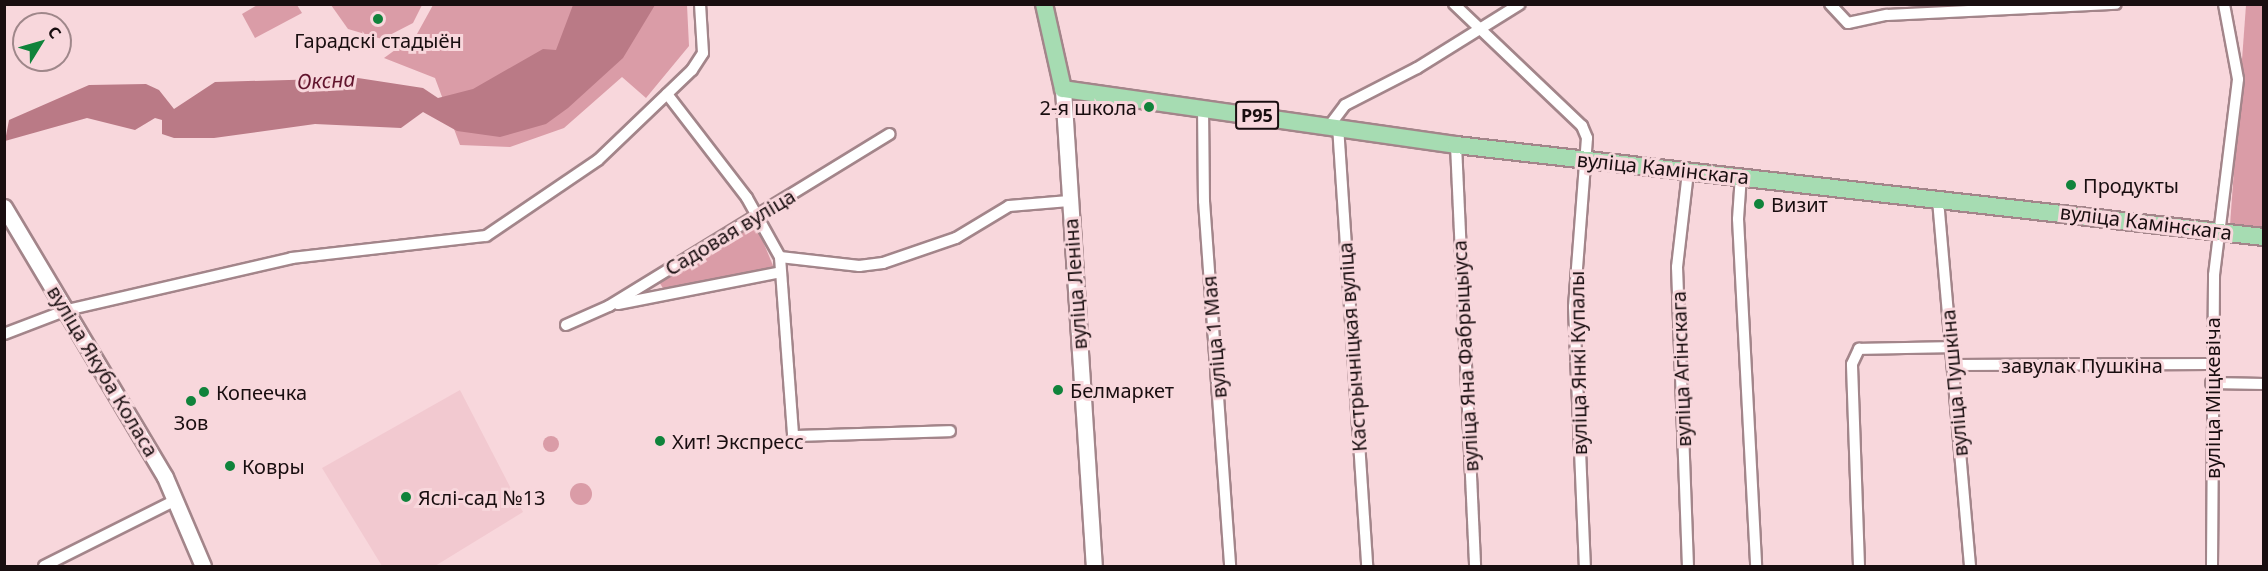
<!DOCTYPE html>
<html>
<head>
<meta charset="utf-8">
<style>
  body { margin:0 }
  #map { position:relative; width:2268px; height:571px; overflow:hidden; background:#f8d7dc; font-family:"Noto Sans",sans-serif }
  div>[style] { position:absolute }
  .built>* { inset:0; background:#f2c9d0 }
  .green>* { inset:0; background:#da9ca7 }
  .round { border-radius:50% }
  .water>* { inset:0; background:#ba7a86 }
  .roads { filter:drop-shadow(2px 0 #a3858a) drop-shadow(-2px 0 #a3858a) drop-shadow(0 2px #a3858a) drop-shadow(0 -2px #a3858a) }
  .minor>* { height:10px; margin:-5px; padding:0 5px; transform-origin:5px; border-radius:5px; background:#fff }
  .secondary>* { height:15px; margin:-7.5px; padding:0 7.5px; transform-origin:7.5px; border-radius:7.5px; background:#fff }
  .primary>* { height:16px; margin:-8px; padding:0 8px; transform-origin:8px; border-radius:8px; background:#a6dcb2 }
  .dots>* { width:16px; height:16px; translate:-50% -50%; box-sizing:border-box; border:3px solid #f8d7dc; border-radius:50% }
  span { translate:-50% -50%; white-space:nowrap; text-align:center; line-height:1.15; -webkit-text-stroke:6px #f8d7dc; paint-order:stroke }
  .shield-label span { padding:2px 4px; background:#f8d7dc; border:2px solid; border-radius:4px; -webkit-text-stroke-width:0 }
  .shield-label { font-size:18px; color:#190e10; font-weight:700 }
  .poi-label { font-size:20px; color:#190e10 }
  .right { translate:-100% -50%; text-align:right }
  .left { translate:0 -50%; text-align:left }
  .street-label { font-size:20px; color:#190e10 }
  .water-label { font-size:21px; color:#61132c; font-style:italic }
  .frame { position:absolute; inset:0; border:6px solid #190e10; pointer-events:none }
  .north { position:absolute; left:12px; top:12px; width:60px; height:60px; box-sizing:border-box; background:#f8d7dc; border:2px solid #9f878a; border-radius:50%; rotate:53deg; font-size:16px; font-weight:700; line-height:24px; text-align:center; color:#190e10 }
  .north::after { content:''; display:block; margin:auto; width:21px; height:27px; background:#10833b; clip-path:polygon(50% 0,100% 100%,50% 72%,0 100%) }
</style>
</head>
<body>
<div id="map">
  <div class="built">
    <i style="clip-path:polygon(460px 390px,523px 512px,435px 566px,382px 566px,322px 468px)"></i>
  </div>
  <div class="green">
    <i style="clip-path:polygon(259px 4px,297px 5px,302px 13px,255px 38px,242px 14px)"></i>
    <i style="clip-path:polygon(331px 5px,422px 5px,413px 23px,382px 39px,348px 29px)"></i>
    <i style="clip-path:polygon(433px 5px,687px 5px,689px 46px,646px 98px,622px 77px,564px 128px,510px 147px,460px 145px,435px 78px,384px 58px,417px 34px)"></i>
    <i style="clip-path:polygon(2246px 5px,2263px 5px,2263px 230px,2230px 225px)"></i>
    <i style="clip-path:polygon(755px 222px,774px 268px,664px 290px,658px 280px)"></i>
    <i class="round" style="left:543px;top:436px;width:16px;height:16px"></i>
    <i class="round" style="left:570px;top:483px;width:22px;height:22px"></i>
  </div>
  <div class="water">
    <i style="clip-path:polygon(573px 5px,655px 5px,623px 58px,568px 108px,546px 124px,500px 137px,457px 131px,423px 112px,401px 128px,315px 124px,214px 138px,174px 138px,162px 134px,162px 120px,155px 118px,135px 130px,87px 118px,5px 141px,9px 120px,89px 85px,146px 84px,159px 90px,174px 109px,215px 82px,358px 78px,423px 88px,438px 98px,473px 89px,543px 49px,556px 50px)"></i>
  </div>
  <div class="roads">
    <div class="minor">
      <i style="left:1454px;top:4px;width:177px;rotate:43.6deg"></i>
      <i style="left:1582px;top:126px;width:13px;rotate:67deg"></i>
      <i style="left:1587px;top:138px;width:169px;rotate:94.4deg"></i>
      <i style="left:1574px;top:307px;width:259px;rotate:87.6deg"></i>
      <i style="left:1830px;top:4px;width:26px;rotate:47deg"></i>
      <i style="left:1848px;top:23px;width:40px;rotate:-12deg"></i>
      <i style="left:1887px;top:15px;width:229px;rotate:-2.8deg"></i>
      <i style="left:667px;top:94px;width:131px;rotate:52.4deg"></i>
      <i style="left:747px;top:198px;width:68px;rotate:60.8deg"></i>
      <i style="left:780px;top:257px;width:179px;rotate:85.8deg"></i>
      <i style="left:793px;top:436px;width:157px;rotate:-1.8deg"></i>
      <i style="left:1203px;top:107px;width:94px;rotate:89.4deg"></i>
      <i style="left:1204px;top:201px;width:366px;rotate:85.9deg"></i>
      <i style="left:1330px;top:125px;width:25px;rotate:-53deg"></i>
      <i style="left:1345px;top:105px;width:81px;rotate:-27.2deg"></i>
      <i style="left:1417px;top:68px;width:121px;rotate:-31.9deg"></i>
      <i style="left:1338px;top:126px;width:441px;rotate:86.2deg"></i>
      <i style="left:1456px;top:145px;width:421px;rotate:87.4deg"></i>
      <i style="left:1688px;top:172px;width:96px;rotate:96.6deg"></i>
      <i style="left:1677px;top:267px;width:299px;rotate:87.9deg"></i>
      <i style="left:1741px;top:175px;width:44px;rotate:93.9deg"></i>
      <i style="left:1738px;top:219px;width:347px;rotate:87deg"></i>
      <i style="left:1938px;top:200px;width:367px;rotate:85deg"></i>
      <i style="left:780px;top:257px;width:80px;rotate:6.5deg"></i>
      <i style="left:859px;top:266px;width:24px;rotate:-7deg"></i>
      <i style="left:883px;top:263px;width:77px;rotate:-18.9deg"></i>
      <i style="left:956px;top:238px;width:62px;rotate:-31.1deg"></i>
      <i style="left:1009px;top:206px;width:60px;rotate:-4.8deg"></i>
      <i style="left:618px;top:304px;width:166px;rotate:-11.1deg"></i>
      <i style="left:566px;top:325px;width:47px;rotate:-23.8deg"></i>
      <i style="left:609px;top:306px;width:329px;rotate:-31.5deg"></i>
      <i style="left:4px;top:334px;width:67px;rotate:-20.9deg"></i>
      <i style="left:67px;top:310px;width:231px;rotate:-13deg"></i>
      <i style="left:292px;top:258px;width:195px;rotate:-6.5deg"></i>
      <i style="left:486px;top:236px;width:135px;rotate:-34.2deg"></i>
      <i style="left:598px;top:160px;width:130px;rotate:-43.8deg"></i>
      <i style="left:692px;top:70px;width:20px;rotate:-57deg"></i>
      <i style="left:703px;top:53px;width:49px;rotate:-93.5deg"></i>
      <i style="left:1954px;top:365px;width:257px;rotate:-0.2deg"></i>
      <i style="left:2211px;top:383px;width:53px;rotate:1.1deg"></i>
      <i style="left:44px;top:566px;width:148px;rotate:-26.6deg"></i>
      <i style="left:1859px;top:566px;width:202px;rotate:-92deg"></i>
      <i style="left:1852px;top:364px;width:17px;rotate:-65deg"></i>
      <i style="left:1859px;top:349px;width:93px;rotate:-1.2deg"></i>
      <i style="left:2212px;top:566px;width:291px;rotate:-89.6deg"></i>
      <i style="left:2214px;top:275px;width:197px;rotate:-83deg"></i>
      <i style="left:2238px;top:79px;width:76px;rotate:-100.6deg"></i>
    </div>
    <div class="secondary">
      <i style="left:1063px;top:89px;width:478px;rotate:86.3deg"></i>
      <i style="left:4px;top:207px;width:314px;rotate:59.2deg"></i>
      <i style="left:165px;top:477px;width:97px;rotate:66.9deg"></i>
    </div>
    <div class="primary">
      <i style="left:1044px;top:4px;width:87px;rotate:77.4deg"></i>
      <i style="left:1063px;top:89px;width:397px;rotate:8.1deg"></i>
      <i style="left:1456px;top:145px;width:813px;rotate:6.5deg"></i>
    </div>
  </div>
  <div class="dots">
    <i style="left:378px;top:19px;background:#10833b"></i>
    <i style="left:1149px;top:107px;background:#10833b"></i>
    <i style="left:2071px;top:185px;background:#10833b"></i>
    <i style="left:1759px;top:204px;background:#10833b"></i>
    <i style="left:1058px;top:390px;background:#10833b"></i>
    <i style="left:204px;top:392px;background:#10833b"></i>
    <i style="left:191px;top:401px;background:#10833b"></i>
    <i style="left:660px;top:441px;background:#10833b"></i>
    <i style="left:230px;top:466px;background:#10833b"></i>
    <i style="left:406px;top:497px;background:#10833b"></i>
  </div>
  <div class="shield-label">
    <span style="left:1257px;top:115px">Р95</span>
  </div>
  <div class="poi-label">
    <span style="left:378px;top:40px">Гарадскі стадыён</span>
    <span class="right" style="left:1137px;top:107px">2-я школа</span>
    <span class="left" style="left:2083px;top:185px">Продукты</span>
    <span class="left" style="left:1771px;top:204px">Визит</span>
    <span class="left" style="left:1070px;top:390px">Белмаркет</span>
    <span class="left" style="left:216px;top:392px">Копеечка</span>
    <span style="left:191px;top:422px">Зов</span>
    <span class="left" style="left:672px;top:441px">Хит! Экспресс</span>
    <span class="left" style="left:242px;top:466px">Ковры</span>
    <span class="left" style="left:418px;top:497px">Яслі-сад №13</span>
  </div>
  <div class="street-label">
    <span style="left:1663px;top:168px;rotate:6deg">вуліца Камінскага</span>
    <span style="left:2146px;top:222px;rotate:7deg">вуліца Камінскага</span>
    <span style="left:730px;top:232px;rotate:-31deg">Садовая вуліца</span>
    <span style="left:1075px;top:284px;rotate:-94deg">вуліца Леніна</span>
    <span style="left:1214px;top:337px;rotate:-95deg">вуліца 1 Мая</span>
    <span style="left:1352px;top:347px;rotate:-94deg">Кастрычніцкая вуліца</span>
    <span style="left:1465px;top:356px;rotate:-93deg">вуліца Яна Фабрыцыуса</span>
    <span style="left:1578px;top:363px;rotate:-91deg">вуліца Янкі Купалы</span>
    <span style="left:2082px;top:365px">завулак Пушкіна</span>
    <span style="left:1681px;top:369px;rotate:-92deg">вуліца Агінскага</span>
    <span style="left:103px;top:371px;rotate:59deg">вуліца Якуба Коласа</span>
    <span style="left:1954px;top:383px;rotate:-95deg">вуліца Пушкіна</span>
    <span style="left:2212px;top:398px;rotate:-90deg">вуліца Міцкевіча</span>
  </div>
  <div class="water-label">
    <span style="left:326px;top:80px;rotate:-3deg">Оксна</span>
  </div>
  <div class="frame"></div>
  <div class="north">С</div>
</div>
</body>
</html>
